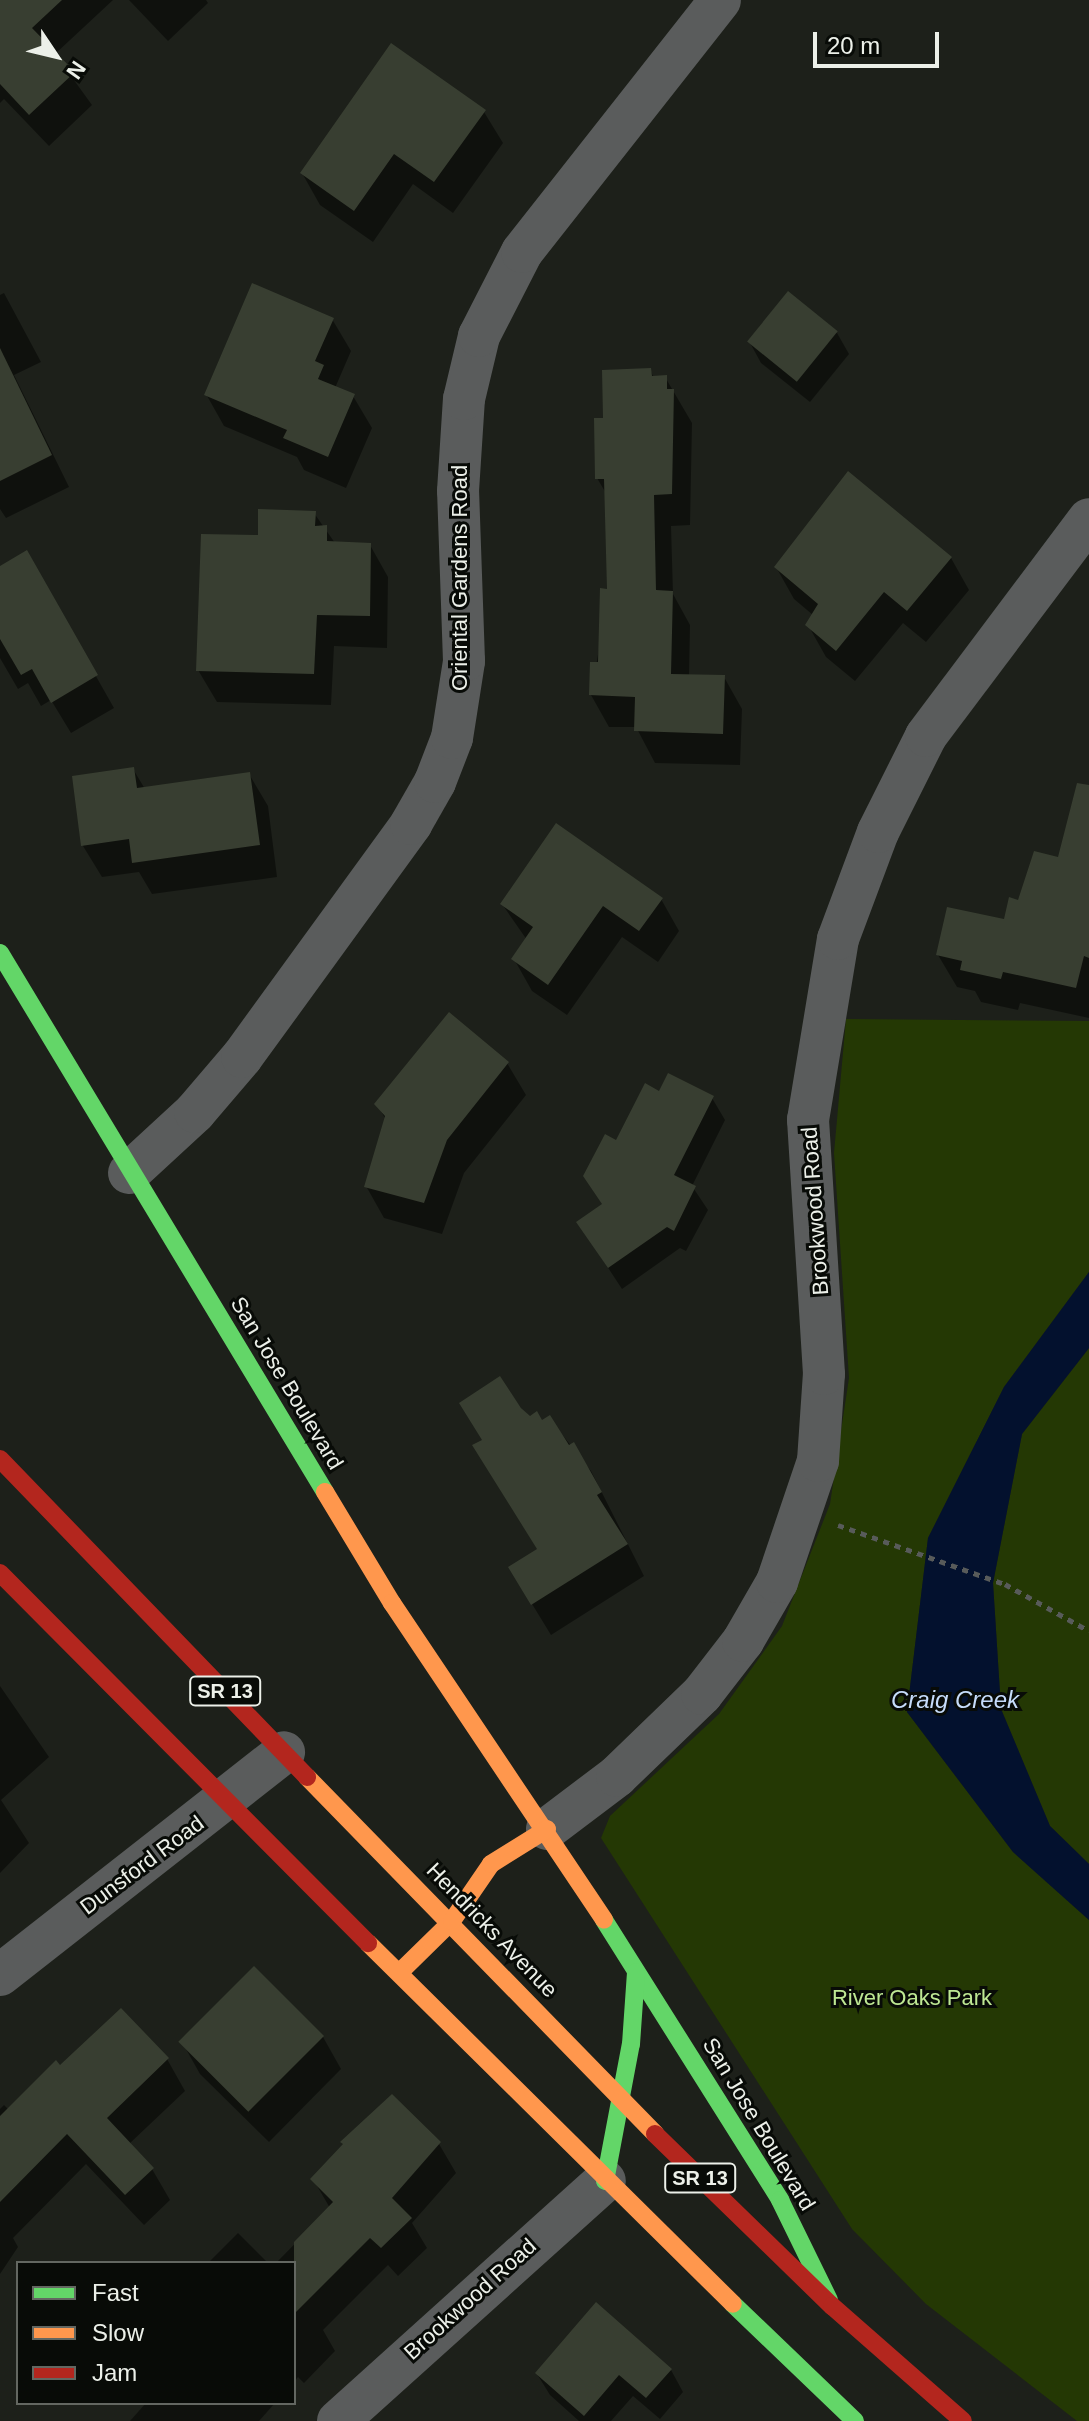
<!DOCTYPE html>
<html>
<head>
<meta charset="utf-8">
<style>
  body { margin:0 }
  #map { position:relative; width:1089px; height:2421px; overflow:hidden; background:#1d201a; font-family:Arial,sans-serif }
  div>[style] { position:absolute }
  .green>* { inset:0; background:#243804 }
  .water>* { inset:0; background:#03112e }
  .shadow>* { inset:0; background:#0007 }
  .building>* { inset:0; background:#383e31; transform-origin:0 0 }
  .path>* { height:5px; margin-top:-2.5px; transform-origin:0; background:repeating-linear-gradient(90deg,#585b5a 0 6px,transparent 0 12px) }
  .street>* { height:42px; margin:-21px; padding:0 21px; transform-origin:21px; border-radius:21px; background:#5a5c5c }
  .fast>* { height:18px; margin:-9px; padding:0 9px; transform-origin:9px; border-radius:9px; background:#63d668 }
  .slow>* { height:18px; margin:-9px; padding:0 9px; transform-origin:9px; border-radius:9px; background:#ff974d }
  .jam>* { height:18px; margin:-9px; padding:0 9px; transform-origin:9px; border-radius:9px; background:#b3261e }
  span { translate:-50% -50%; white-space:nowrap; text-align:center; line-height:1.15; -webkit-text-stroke:6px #080b07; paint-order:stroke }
  .shield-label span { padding:2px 6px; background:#080b07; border:2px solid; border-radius:6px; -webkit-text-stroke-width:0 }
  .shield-label { font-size:20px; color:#ecf0e9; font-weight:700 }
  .street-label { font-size:22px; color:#ecf0e9 }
  .park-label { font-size:22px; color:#bee893 }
  .water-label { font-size:24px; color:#c6dcfa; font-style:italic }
  .legend { position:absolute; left:16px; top:2261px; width:280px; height:144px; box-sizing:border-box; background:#080b07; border:2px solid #636761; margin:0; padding:10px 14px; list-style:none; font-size:24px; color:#ecf0e9 }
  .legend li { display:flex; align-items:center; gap:16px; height:40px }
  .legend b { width:40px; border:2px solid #636761 }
  .north { position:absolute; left:16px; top:16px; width:80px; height:80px; -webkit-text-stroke:6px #080b07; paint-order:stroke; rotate:125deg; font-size:22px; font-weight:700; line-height:32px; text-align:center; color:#ecf0e9 }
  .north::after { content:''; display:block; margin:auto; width:28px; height:36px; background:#ecf0e9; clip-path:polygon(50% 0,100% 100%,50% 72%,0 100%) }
  .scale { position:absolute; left:813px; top:32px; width:126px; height:36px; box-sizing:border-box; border:4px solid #ecf0e9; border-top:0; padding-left:10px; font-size:24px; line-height:28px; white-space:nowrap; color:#ecf0e9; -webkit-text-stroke:6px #080b07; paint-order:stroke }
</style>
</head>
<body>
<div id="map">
  <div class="green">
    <i style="clip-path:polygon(846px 1019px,1089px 1021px,1089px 1272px,1004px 1387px,928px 1538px,907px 1712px,1013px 1852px,1089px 1920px,1089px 2421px,1077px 2421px,926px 2304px,852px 2229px,601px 1838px,610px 1816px,719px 1714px,782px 1626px,830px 1504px,849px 1378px,834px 1153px)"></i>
    <i style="clip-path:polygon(1089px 1348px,1089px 1864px,1050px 1826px,1001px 1709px,993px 1583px,1022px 1434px)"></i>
  </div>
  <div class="water">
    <i style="clip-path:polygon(1089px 1272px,1089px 1348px,1022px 1434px,993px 1583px,1001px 1709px,1050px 1826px,1089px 1864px,1089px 1920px,1013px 1852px,907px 1712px,928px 1538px,1004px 1387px)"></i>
  </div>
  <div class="shadow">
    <i style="clip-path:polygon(0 0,113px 0,55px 54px,92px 105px,49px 146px,4px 99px,0 103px)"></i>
    <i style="clip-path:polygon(129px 0,206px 0,208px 3px,168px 41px)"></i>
    <i style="clip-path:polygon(484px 112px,503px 143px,453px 213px,413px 184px,373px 242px,320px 205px,302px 173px)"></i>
    <i style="clip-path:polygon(4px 293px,41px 362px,14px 375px,69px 487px,6px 518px,0 509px,0 295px)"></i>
    <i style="clip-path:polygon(332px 319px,351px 351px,335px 388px,353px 396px,372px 428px,346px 488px,304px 470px,297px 457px,224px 426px,206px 394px)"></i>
    <i style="clip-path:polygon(837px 333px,849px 354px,810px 402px,761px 363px,749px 341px)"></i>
    <i style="clip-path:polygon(650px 370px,654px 378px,665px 377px,692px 423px,690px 525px,671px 526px,673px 594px,690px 625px,689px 676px,724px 677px,742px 709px,740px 765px,655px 763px,636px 727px,609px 727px,591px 695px,609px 591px,607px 495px,597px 478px,605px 420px)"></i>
    <i style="clip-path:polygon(314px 513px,335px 543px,370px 545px,388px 577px,387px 648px,334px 646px,331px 705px,217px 702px,198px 670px,260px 537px)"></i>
    <i style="clip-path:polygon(26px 553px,114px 708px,71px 733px,51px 700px,41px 706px,28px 683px,18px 689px,0 658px,0 568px)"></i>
    <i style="clip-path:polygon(951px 558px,969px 590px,926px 642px,903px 623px,855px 681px,826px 657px,808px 625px,813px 615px,794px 599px,776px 567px)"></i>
    <i style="clip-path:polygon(133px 769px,145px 789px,249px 774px,268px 806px,277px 877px,152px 894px,139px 872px,102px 877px,83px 846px)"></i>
    <i style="clip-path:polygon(1089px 811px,1089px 1018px,1020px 1003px,1018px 1010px,981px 1002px,975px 991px,957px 987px,938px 955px,1006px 922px,1059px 859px)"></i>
    <i style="clip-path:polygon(661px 899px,679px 931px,658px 962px,622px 937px,567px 1015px,532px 991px,514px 959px,527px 940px,502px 904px)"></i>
    <i style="clip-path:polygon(507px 1063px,526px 1095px,464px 1173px,442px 1234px,384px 1218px,366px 1186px,386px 1120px,377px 1104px)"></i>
    <i style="clip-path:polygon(712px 1098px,725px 1120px,692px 1186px,708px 1210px,686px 1251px,680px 1248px,622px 1289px,578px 1222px,603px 1205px,617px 1143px)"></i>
    <i style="clip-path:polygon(500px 1379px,529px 1419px,542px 1423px,549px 1418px,591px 1471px,644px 1576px,551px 1635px,529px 1599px,538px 1550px,483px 1441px)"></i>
    <i style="clip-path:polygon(0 1686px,49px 1757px,1px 1800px,29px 1843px,0 1873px)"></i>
    <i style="clip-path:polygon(254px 1969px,323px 2037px,341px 2069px,269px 2142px,200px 2074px,182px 2042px)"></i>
    <i style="clip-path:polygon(167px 2059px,185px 2091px,129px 2144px,152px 2169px,170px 2200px,144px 2225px,86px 2164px,13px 2238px,18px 2247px,0 2274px,0 2109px,4px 2105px,9px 2110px,60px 2068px)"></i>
    <i style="clip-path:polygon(439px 2144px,456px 2173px,412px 2223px,427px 2248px,398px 2276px,388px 2265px,323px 2330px,335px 2351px,304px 2383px,298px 2377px,294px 2382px,294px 2263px,276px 2263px,330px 2208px,313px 2179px)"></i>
    <i style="clip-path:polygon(238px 2233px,268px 2263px,208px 2263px)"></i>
    <i style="clip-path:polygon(671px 2370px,683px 2392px,660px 2419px,633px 2396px,611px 2421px,579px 2421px,550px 2395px,537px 2374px)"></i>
    <i style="clip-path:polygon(146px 2403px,275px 2403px,259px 2421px,130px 2421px)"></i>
  </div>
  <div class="building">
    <i style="clip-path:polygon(0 0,62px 0,32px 28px,75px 72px,29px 115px,0 84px)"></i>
    <i style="clip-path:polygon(391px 43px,486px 110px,434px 182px,394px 154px,354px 211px,300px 173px)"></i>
    <i style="clip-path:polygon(252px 283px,334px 318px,315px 361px,324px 365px,318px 379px,355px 394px,328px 457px,283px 438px,287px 430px,204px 395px)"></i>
    <i style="left:788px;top:291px;width:64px;height:65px;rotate:39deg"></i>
    <i style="clip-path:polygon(0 348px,52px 455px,0 481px)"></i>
    <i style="clip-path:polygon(651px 368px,652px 376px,667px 375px,667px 389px,674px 389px,672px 494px,654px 495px,656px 590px,673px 591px,671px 674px,725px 675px,723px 734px,634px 731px,635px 697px,589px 695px,590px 662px,598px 662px,600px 588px,607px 589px,604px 479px,595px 479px,594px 418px,603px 418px,602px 370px)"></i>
    <i style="clip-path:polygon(848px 471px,952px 557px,907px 611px,884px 592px,836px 651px,805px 625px,818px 604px,774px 567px)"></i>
    <i style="clip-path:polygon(258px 509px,316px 511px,315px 526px,327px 525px,327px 541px,371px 543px,370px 616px,317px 615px,314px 674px,196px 671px,201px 534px,258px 535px)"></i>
    <i style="clip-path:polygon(27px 550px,98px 675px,51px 703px,32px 669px,21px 675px,0 639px,0 566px)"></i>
    <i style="clip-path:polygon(134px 767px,137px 788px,250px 772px,260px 845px,132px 863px,129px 839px,81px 846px,72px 776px)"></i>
    <i style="clip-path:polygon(1077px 783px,1089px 785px,1089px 958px,1084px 956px,1076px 988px,1003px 972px,1001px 979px,960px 970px,962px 961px,936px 955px,947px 907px,1004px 919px,1009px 897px,1018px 900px,1034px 851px,1058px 857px)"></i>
    <i style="clip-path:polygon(556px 823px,663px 898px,639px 931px,603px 906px,548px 985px,511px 959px,533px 927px,500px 904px)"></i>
    <i style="clip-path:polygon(449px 1012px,509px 1062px,447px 1140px,424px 1203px,364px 1187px,385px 1116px,374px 1104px)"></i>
    <i style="clip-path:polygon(668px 1073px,714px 1096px,674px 1175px,696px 1186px,674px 1231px,667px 1227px,608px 1268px,576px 1222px,602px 1204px,583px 1176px,605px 1134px,616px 1140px,645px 1083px,659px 1091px)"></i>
    <i style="clip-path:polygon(500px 1376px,521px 1408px,530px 1416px,537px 1411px,542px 1420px,550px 1415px,569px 1445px,574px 1442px,602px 1492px,597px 1495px,628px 1544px,531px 1605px,508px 1567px,537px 1549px,472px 1445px,482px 1440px,459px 1403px)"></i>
    <i style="left:254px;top:1966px;width:99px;height:107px;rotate:45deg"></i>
    <i style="clip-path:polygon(121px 2008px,169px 2058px,107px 2118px,154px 2168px,125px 2195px,67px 2134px,0 2202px,0 2116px,56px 2060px,60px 2065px)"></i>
    <i style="clip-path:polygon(392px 2094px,441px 2142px,392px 2198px,412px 2218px,381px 2248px,370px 2238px,294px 2314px,294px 2242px,333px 2202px,310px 2179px,343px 2144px,340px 2142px)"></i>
    <i style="clip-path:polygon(596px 2302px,672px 2369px,646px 2398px,619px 2375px,584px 2416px,535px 2373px)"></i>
  </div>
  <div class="path">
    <i style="left:838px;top:1525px;width:177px;rotate:19.5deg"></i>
    <i style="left:1005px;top:1584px;width:96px;rotate:29.2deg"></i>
  </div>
  <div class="street">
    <i style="left:129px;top:1173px;width:90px;rotate:-42.7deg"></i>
    <i style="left:195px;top:1112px;width:72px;rotate:-49.5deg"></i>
    <i style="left:242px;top:1057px;width:288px;rotate:-54deg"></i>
    <i style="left:411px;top:824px;width:48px;rotate:-60.3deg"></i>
    <i style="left:435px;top:782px;width:47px;rotate:-68.9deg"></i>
    <i style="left:452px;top:738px;width:78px;rotate:-81.1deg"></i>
    <i style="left:464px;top:661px;width:170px;rotate:-92deg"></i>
    <i style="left:458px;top:491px;width:92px;rotate:-86.3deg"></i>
    <i style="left:464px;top:399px;width:65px;rotate:-76.6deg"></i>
    <i style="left:479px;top:336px;width:94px;rotate:-62.9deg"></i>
    <i style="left:522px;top:252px;width:320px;rotate:-51.8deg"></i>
    <i style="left:547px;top:1829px;width:88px;rotate:-37.1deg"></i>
    <i style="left:617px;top:1776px;width:118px;rotate:-44deg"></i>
    <i style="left:702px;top:1694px;width:67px;rotate:-52.3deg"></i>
    <i style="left:743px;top:1641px;width:68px;rotate:-60deg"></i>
    <i style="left:777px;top:1582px;width:128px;rotate:-71.3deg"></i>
    <i style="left:818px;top:1461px;width:87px;rotate:-86.1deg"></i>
    <i style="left:824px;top:1374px;width:255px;rotate:-93.6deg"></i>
    <i style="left:808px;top:1120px;width:183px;rotate:-80.6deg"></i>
    <i style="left:838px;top:939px;width:114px;rotate:-69.5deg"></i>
    <i style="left:878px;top:832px;width:107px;rotate:-63.4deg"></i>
    <i style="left:926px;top:736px;width:271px;rotate:-53.1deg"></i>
    <i style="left:0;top:1975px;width:361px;rotate:-38.1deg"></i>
    <i style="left:338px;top:2421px;width:359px;rotate:-42deg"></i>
  </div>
  <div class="fast">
    <i style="left:0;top:953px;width:629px;rotate:58.91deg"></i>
    <i style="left:604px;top:1920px;width:331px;rotate:57.8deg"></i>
    <i style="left:780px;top:2200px;width:111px;rotate:63.9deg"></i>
    <i style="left:605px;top:2181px;width:139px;rotate:-79.3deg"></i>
    <i style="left:631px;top:2044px;width:72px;rotate:-86deg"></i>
    <i style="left:733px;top:2304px;width:169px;rotate:43.8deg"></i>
  </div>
  <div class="slow">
    <i style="left:325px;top:1492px;width:130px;rotate:58.9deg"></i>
    <i style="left:392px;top:1603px;width:381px;rotate:56.2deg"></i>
    <i style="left:307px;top:1777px;width:499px;rotate:45.7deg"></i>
    <i style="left:368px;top:1943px;width:513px;rotate:44.68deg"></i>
    <i style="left:400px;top:1972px;width:73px;rotate:-44.4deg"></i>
    <i style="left:452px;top:1921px;width:69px;rotate:-55.6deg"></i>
    <i style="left:491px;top:1864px;width:66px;rotate:-32deg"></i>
  </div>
  <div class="jam">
    <i style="left:0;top:1459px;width:442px;rotate:46deg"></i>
    <i style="left:0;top:1573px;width:522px;rotate:45.16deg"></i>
    <i style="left:655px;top:2134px;width:247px;rotate:44.2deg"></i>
    <i style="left:832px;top:2306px;width:174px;rotate:41.3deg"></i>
  </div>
  <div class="shield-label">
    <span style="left:225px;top:1691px">SR 13</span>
    <span style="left:700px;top:2178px">SR 13</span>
  </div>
  <div class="street-label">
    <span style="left:460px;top:578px;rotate:-90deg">Oriental Gardens Road</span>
    <span style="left:815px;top:1211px;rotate:-94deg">Brookwood Road</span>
    <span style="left:287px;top:1383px;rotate:59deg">San Jose Boulevard</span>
    <span style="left:142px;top:1865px;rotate:-37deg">Dunsford Road</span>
    <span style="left:492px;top:1930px;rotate:46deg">Hendricks Avenue</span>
    <span style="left:759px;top:2124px;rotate:59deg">San Jose Boulevard</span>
    <span style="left:470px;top:2299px;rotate:-42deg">Brookwood Road</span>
  </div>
  <div class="park-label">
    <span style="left:912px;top:1998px">River Oaks Park</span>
  </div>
  <div class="water-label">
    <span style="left:955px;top:1700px">Craig Creek</span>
  </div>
  <ul class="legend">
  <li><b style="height:10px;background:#63d668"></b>Fast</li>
  <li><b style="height:10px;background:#ff974d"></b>Slow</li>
  <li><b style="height:10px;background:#b3261e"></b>Jam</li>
  </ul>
  <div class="north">N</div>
  <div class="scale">20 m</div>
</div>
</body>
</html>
